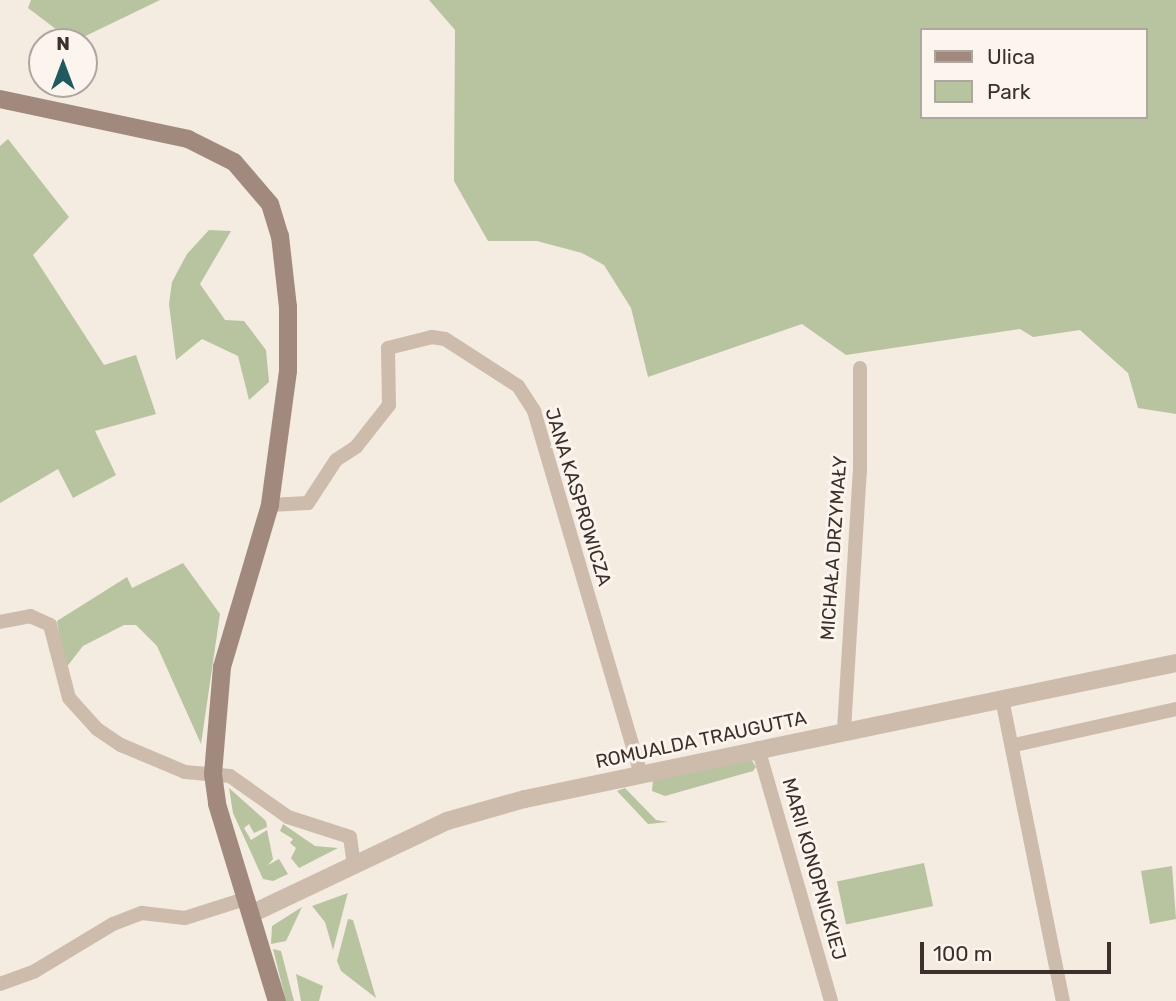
<!DOCTYPE html>
<html>
<head>
<meta charset="utf-8">
<style>
  body { margin:0 }
  #map { position:relative; width:1176px; height:1001px; overflow:hidden; background:#f4ebe1; font-family:Rubik,sans-serif }
  div>[style] { position:absolute }
  .green>* { inset:0; background:#b8c4a0; transform-origin:0 0 }
  .minor>* { height:14px; margin:-7px; padding:0 7px; transform-origin:7px; border-radius:7px; background:#cdbbac }
  .tertiary>* { height:18px; margin:-9px; padding:0 9px; transform-origin:9px; border-radius:9px; background:#cdbbac }
  .secondary>* { height:18px; margin:-9px; padding:0 9px; transform-origin:9px; border-radius:9px; background:#a18a7d }
  span { translate:-50% -50%; white-space:nowrap; text-align:center; line-height:1.15; -webkit-text-stroke:6px #fbf5ee; paint-order:stroke }
  .street-label { font-size:19px; color:#3b302b }
  .legend { position:absolute; left:920px; top:28px; width:228px; height:91px; box-sizing:border-box; background:#fbf5ee; border:2px solid #aea6a0; margin:0; padding:9px 12px; list-style:none; font-size:21px; color:#3b302b }
  .legend li { display:flex; align-items:center; gap:14px; height:35px }
  .legend b { width:35px; border:2px solid #aea6a0 }
  .north { position:absolute; left:28px; top:28px; width:70px; height:70px; box-sizing:border-box; background:#fbf5ee; border:2px solid #aea6a0; border-radius:50%; rotate:0deg; font-size:19px; font-weight:700; line-height:28px; text-align:center; color:#3b302b }
  .north::after { content:''; display:block; margin:auto; width:24px; height:32px; background:#1f5a5e; clip-path:polygon(50% 0,100% 100%,50% 72%,0 100%) }
  .scale { position:absolute; left:920px; top:942px; width:191px; height:32px; box-sizing:border-box; border:4px solid #3b302b; border-top:0; padding-left:9px; font-size:21px; line-height:24px; white-space:nowrap; color:#3b302b; -webkit-text-stroke:5px #fbf5ee; paint-order:stroke }
</style>
</head>
<body>
<div id="map">
  <div class="green">
    <i style="clip-path:polygon(31px 0,160px 0,73px 42px,28px 8px)"></i>
    <i style="clip-path:polygon(evenodd,429px 0,1176px 0,1176px 414px,1138px 408px,1128px 373px,1080px 330px,1033px 337px,1020px 329px,846px 355px,802px 324px,648px 377px,631px 308px,604px 265px,582px 253px,537px 241px,488px 241px,454px 181px,455px 30px,429px 0,922px 30px,1146px 30px,1146px 117px,922px 117px,922px 30px)"></i>
    <i style="clip-path:polygon(8px 139px,69px 217px,33px 255px,104px 365px,136px 355px,156px 414px,95px 431px,116px 475px,73px 498px,58px 469px,0 503px,0 146px)"></i>
    <i style="clip-path:polygon(209px 230px,231px 231px,200px 284px,225px 320px,244px 321px,266px 350px,269px 382px,249px 400px,238px 356px,202px 339px,176px 360px,169px 304px,172px 282px,187px 254px)"></i>
    <i style="clip-path:polygon(183px 563px,220px 614px,201px 744px,157px 646px,136px 625px,124px 625px,83px 646px,65px 669px,57px 621px,127px 577px,132px 588px)"></i>
    <i style="clip-path:polygon(751px 759px,756px 767px,753px 771px,665px 796px,652px 791px,653px 780px)"></i>
    <i style="clip-path:polygon(229px 788px,266px 821px,267px 827px,254px 833px,249px 824px,244px 828px,251px 840px,267px 830px,273px 859px,268px 865px,279px 859px,288px 874px,273px 881px,263px 879px,233px 813px)"></i>
    <i style="clip-path:polygon(625px 788px,656px 820px,668px 822px,648px 824px,617px 791px)"></i>
    <i style="clip-path:polygon(283px 824px,315px 846px,338px 848px,299px 868px,291px 858px,296px 848px,290px 843px,293px 839px,280px 831px)"></i>
    <i style="left:924px;top:863px;width:44px;height:89px;rotate:78deg"></i>
    <i style="clip-path:polygon(1172px 866px,1176px 919px,1150px 924px,1141px 871px)"></i>
    <i style="clip-path:polygon(348px 893px,347px 896px,333px 950px,325px 922px,312px 906px)"></i>
    <i style="clip-path:polygon(302px 907px,286px 941px,271px 944px,272px 926px)"></i>
    <i style="clip-path:polygon(348px 919px,353px 920px,376px 998px,341px 971px,337px 961px)"></i>
    <i style="clip-path:polygon(273px 949px,281px 951px,294px 1001px,286px 1001px)"></i>
    <i style="clip-path:polygon(296px 974px,323px 986px,319px 1001px,301px 1001px)"></i>
  </div>
  <div class="minor">
    <i style="left:270px;top:505px;width:38px;rotate:-3deg"></i>
    <i style="left:308px;top:503px;width:51px;rotate:-56.9deg"></i>
    <i style="left:336px;top:460px;width:24px;rotate:-33deg"></i>
    <i style="left:356px;top:447px;width:53px;rotate:-51.8deg"></i>
    <i style="left:389px;top:405px;width:57px;rotate:-91deg"></i>
    <i style="left:388px;top:348px;width:45px;rotate:-14deg"></i>
    <i style="left:432px;top:337px;width:13px;rotate:9deg"></i>
    <i style="left:445px;top:339px;width:87px;rotate:32.8deg"></i>
    <i style="left:518px;top:386px;width:30px;rotate:57deg"></i>
    <i style="left:534px;top:411px;width:378px;rotate:73.6deg"></i>
    <i style="left:0;top:622px;width:31px;rotate:-11deg"></i>
    <i style="left:30px;top:616px;width:22px;rotate:24deg"></i>
    <i style="left:50px;top:625px;width:75px;rotate:75.4deg"></i>
    <i style="left:69px;top:698px;width:42px;rotate:47.9deg"></i>
    <i style="left:97px;top:729px;width:29px;rotate:34deg"></i>
    <i style="left:121px;top:745px;width:69px;rotate:22.9deg"></i>
    <i style="left:185px;top:772px;width:45px;rotate:5.1deg"></i>
    <i style="left:230px;top:776px;width:71px;rotate:35.3deg"></i>
    <i style="left:288px;top:817px;width:65px;rotate:17.9deg"></i>
    <i style="left:350px;top:837px;width:28px;rotate:82deg"></i>
    <i style="left:1002px;top:699px;width:308px;rotate:78.6deg"></i>
    <i style="left:844px;top:730px;width:259px;rotate:-86.5deg"></i>
    <i style="left:860px;top:471px;width:103px;rotate:-90deg"></i>
    <i style="left:1015px;top:745px;width:165px;rotate:-12.6deg"></i>
    <i style="left:758px;top:748px;width:263px;rotate:73.9deg"></i>
    <i style="left:0;top:984px;width:37px;rotate:-20deg"></i>
    <i style="left:35px;top:971px;width:91px;rotate:-31.1deg"></i>
    <i style="left:113px;top:924px;width:31px;rotate:-21deg"></i>
    <i style="left:142px;top:913px;width:43px;rotate:6.6deg"></i>
    <i style="left:185px;top:918px;width:66px;rotate:-17.6deg"></i>
  </div>
  <div class="tertiary">
    <i style="left:253px;top:913px;width:215px;rotate:-25.4deg"></i>
    <i style="left:447px;top:821px;width:81px;rotate:-15.8deg"></i>
    <i style="left:525px;top:799px;width:665px;rotate:-11.8deg"></i>
  </div>
  <div class="secondary">
    <i style="left:0;top:99px;width:192px;rotate:12deg"></i>
    <i style="left:188px;top:139px;width:51px;rotate:26.6deg"></i>
    <i style="left:234px;top:162px;width:55px;rotate:49.4deg"></i>
    <i style="left:270px;top:204px;width:34px;rotate:73deg"></i>
    <i style="left:280px;top:236px;width:71px;rotate:83.6deg"></i>
    <i style="left:288px;top:307px;width:64px;rotate:90deg"></i>
    <i style="left:288px;top:371px;width:135px;rotate:97.7deg"></i>
    <i style="left:270px;top:505px;width:169px;rotate:106.5deg"></i>
    <i style="left:222px;top:667px;width:107px;rotate:94.8deg"></i>
    <i style="left:213px;top:774px;width:30px;rotate:82deg"></i>
    <i style="left:217px;top:804px;width:206px;rotate:73.1deg"></i>
  </div>
  <div class="street-label">
    <span style="left:578px;top:497px;rotate:73deg">JANA KASPROWICZA</span>
    <span style="left:834px;top:548px;rotate:-86deg">MICHAŁA DRZYMAŁY</span>
    <span style="left:701px;top:740px;rotate:-12deg">ROMUALDA TRAUGUTTA</span>
    <span style="left:814px;top:869px;rotate:74deg">MARII KONOPNICKIEJ</span>
  </div>
  <ul class="legend">
  <li><b style="height:9px;background:#a18a7d"></b>Ulica</li>
  <li><b style="height:19px;background:#b8c4a0"></b>Park</li>
  </ul>
  <div class="north">N</div>
  <div class="scale">100 m</div>
</div>
</body>
</html>
